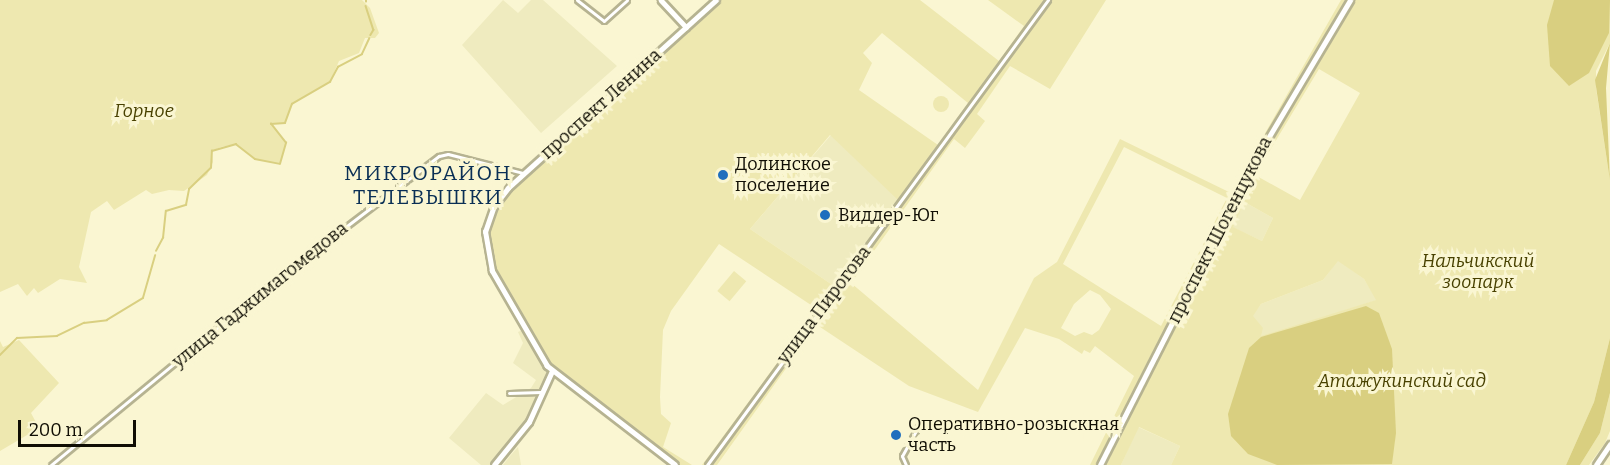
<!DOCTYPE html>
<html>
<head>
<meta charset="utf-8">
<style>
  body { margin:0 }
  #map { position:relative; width:1610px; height:465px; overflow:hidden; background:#faf6d2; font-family:Bitter,serif }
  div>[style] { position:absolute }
  .built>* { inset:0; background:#efebbf }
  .green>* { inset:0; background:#eee8b0; transform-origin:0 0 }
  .round { border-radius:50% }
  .water>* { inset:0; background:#d9cf80 }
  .stream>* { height:1.5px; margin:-0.75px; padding:0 0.75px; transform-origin:0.75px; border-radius:0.75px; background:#d9cf80 }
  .roads { filter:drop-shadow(2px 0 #b6b391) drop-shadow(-2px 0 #b6b391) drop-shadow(0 2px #b6b391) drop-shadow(0 -2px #b6b391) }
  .street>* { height:3px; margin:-1.5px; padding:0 1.5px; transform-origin:1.5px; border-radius:1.5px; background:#fff }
  .secondary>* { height:4.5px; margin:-2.25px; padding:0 2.25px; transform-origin:2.25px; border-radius:2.25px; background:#fff }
  .dots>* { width:16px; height:16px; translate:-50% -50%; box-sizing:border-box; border:3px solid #faf6d2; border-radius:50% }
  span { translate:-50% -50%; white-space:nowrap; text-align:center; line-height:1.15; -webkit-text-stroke:6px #faf6d2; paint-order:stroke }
  .street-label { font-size:18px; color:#100e04 }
  .park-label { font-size:18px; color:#484100; font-style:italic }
  .poi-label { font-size:18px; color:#100e04 }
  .left { translate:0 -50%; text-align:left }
  .quarter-label { font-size:21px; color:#0a2f55; letter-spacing:1.5px }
  .scale { position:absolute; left:18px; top:420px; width:118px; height:27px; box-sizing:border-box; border:3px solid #100e04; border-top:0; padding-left:8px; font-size:18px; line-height:21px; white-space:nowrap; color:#100e04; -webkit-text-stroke:4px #faf6d2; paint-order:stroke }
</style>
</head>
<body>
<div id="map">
  <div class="built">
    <i style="clip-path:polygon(503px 0,518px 13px,531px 0,543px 0,617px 66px,541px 133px,462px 45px)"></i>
    <i style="clip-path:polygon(831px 135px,899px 200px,851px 267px,841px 271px,844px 274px,834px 286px,750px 229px)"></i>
    <i style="clip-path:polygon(1248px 204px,1273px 218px,1262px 241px,1232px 227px,1242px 207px)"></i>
    <i style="clip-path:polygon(1338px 260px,1364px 279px,1377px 300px,1261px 337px,1252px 316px,1261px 304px,1323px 280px)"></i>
    <i style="clip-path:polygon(525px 329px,552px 371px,534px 413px,494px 465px,481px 465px,449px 438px,486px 393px,503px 405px,531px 388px,536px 380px,513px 363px,523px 343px,518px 332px)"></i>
    <i style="clip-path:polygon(1138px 427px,1180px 446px,1171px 465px,1121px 465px)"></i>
    <i style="clip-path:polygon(518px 447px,521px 465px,503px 465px,510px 456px)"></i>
  </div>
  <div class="green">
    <i style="clip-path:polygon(0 0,362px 0,370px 8px,379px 33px,375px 38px,365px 38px,359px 53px,339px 61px,330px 82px,292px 104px,285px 123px,271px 124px,286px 143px,280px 164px,255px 159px,236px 144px,221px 147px,212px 151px,213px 162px,207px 175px,184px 191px,169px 190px,152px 194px,146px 190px,114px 210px,107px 201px,91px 212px,79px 267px,87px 283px,60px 279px,38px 293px,34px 288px,27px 296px,18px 284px,0 292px)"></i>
    <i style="clip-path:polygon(evenodd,716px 0,920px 0,999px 61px,1024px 26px,988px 0,1106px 0,1050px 89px,1010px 66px,977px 114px,985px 121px,965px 148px,954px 139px,851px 283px,978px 390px,1034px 278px,1057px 262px,1120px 139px,1231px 193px,1341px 0,1610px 0,1610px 43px,1596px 71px,1596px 88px,1610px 181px,1610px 338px,1594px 402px,1566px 465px,1171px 465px,1180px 446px,1139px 427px,1121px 465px,1090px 465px,1134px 376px,1095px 346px,1090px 353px,1084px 350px,1082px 354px,1059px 339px,1025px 328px,978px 412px,909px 386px,817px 325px,717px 465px,702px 465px,817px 309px,719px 244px,671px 311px,663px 330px,660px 397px,661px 414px,671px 423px,663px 447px,692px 465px,672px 465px,552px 371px,492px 271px,485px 232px,500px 197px,716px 0,882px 33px,968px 103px,938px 145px,859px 90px,872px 63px,863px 53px,882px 33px,716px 0,1319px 69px,1360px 93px,1300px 200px,1255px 175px,1319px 69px,716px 0,830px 135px,898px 200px,851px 267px,845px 264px,841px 270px,844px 274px,834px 286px,750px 229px,830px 135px,716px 0,1124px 147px,1227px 198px,1161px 326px,1063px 264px,1124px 147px,716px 0,1248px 204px,1273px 218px,1262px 241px,1233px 227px,1242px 207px,1248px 204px,716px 0,1338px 261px,1364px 279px,1376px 300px,1261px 336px,1263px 328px,1253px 316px,1261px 304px,1323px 280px,1338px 261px,716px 0,1090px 290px,1100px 295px,1111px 309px,1099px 330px,1092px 335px,1084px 332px,1075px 336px,1061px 328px,1074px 304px,1090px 290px)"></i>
    <i class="round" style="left:933px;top:96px;width:16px;height:16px"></i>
    <i style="left:734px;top:271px;width:16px;height:26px;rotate:40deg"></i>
    <i style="clip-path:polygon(19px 340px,59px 383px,31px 413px,39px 428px,0 451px,0 341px,3px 347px)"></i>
    <i style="clip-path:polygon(1610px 393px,1610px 431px,1605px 443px,1589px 465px,1580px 465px,1600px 433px)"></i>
  </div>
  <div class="water">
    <i style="clip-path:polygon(1554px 0,1610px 0,1609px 33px,1589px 73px,1569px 86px,1550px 66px,1547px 25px)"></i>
    <i style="clip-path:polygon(1610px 43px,1606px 88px,1610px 181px,1595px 80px)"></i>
    <i style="clip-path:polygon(1366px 306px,1379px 313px,1392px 349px,1396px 433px,1392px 464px,1277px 465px,1248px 454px,1231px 436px,1228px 414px,1249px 348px,1261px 337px)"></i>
    <i style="clip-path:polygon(1610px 338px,1610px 393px,1600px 433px,1580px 465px,1566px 465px,1594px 402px)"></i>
  </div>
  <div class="stream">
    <i style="left:366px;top:2px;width:2px;rotate:-90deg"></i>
    <i style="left:366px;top:6px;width:25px;rotate:72deg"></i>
    <i style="left:374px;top:30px;width:6px;rotate:121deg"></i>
    <i style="left:156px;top:251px;width:15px;rotate:-62deg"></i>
    <i style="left:163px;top:238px;width:27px;rotate:-84deg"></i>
    <i style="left:166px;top:211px;width:21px;rotate:-17deg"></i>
    <i style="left:186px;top:205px;width:16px;rotate:-79deg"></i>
    <i style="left:189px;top:189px;width:30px;rotate:-44deg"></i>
    <i style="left:211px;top:168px;width:17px;rotate:-87deg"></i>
    <i style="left:212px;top:151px;width:25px;rotate:-16deg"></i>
    <i style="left:236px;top:144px;width:24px;rotate:38deg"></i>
    <i style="left:255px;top:159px;width:25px;rotate:11deg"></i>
    <i style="left:280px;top:164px;width:22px;rotate:-74deg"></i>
    <i style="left:286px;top:143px;width:24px;rotate:-128deg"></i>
    <i style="left:271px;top:124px;width:14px;rotate:-4deg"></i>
    <i style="left:285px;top:123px;width:20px;rotate:-70deg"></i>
    <i style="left:292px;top:104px;width:44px;rotate:-30.1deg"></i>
    <i style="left:330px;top:82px;width:17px;rotate:-62deg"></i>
    <i style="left:338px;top:67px;width:27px;rotate:-28deg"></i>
    <i style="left:362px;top:54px;width:17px;rotate:-65deg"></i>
    <i style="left:0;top:355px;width:24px;rotate:-45deg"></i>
    <i style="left:17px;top:338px;width:40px;rotate:-2.9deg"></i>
    <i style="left:57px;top:336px;width:30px;rotate:-26deg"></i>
    <i style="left:84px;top:323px;width:23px;rotate:-7deg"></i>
    <i style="left:107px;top:320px;width:42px;rotate:-31.4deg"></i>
    <i style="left:143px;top:298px;width:44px;rotate:-74.1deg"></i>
  </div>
  <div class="roads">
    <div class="street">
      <i style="left:577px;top:0;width:34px;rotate:38deg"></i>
      <i style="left:604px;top:21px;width:31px;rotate:-42deg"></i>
      <i style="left:509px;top:393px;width:32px;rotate:-2deg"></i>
      <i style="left:51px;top:465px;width:286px;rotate:-39.5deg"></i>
      <i style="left:272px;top:283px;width:210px;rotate:-37.3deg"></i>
      <i style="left:439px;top:156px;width:9px;rotate:-13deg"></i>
      <i style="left:448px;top:154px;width:77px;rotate:14.2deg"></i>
      <i style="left:707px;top:465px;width:577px;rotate:-53.75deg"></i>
      <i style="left:906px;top:465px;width:10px;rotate:-114deg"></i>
      <i style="left:902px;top:456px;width:35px;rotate:-61deg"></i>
    </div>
    <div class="secondary">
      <i style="left:661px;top:0;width:37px;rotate:47deg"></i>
      <i style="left:494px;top:465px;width:55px;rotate:-50.9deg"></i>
      <i style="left:529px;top:422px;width:56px;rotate:-65.7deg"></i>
      <i style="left:675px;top:465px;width:162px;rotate:-142.3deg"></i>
      <i style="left:547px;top:366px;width:110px;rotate:-120.1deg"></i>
      <i style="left:492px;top:271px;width:40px;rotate:-100deg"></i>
      <i style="left:485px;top:232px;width:28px;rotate:-71deg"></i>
      <i style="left:494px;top:206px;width:23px;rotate:-52deg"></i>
      <i style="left:508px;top:188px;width:280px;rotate:-42.1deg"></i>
      <i style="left:1100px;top:465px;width:340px;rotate:-63.1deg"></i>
      <i style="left:1254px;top:162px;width:188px;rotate:-59.3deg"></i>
      <i style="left:1596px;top:465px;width:25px;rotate:-56deg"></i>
    </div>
  </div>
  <div class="dots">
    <i style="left:723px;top:175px;background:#1f6ebd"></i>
    <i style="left:825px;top:215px;background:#1f6ebd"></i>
    <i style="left:896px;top:435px;background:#1f6ebd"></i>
  </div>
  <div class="street-label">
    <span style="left:601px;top:104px;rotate:-42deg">проспект Ленина</span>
    <span style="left:1220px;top:230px;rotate:-63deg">проспект Шогенцукова</span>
    <span style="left:260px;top:295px;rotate:-39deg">улица Гаджимагомедова</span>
    <span style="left:824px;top:305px;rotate:-53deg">улица Пирогова</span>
  </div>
  <div class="park-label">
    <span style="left:144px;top:111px">Горное</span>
    <span style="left:1478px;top:272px">Нальчикский<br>зоопарк</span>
    <span style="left:1402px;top:381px">Атажукинский сад</span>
  </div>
  <div class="poi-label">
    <span class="left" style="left:735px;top:175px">Долинское<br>поселение</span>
    <span class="left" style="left:838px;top:215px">Виддер-Юг</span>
    <span class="left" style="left:908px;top:435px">Оперативно-розыскная<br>часть</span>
  </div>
  <div class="quarter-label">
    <span style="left:428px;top:185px">МИКРОРАЙОН<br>ТЕЛЕВЫШКИ</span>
  </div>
  <div class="scale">200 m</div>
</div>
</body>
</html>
